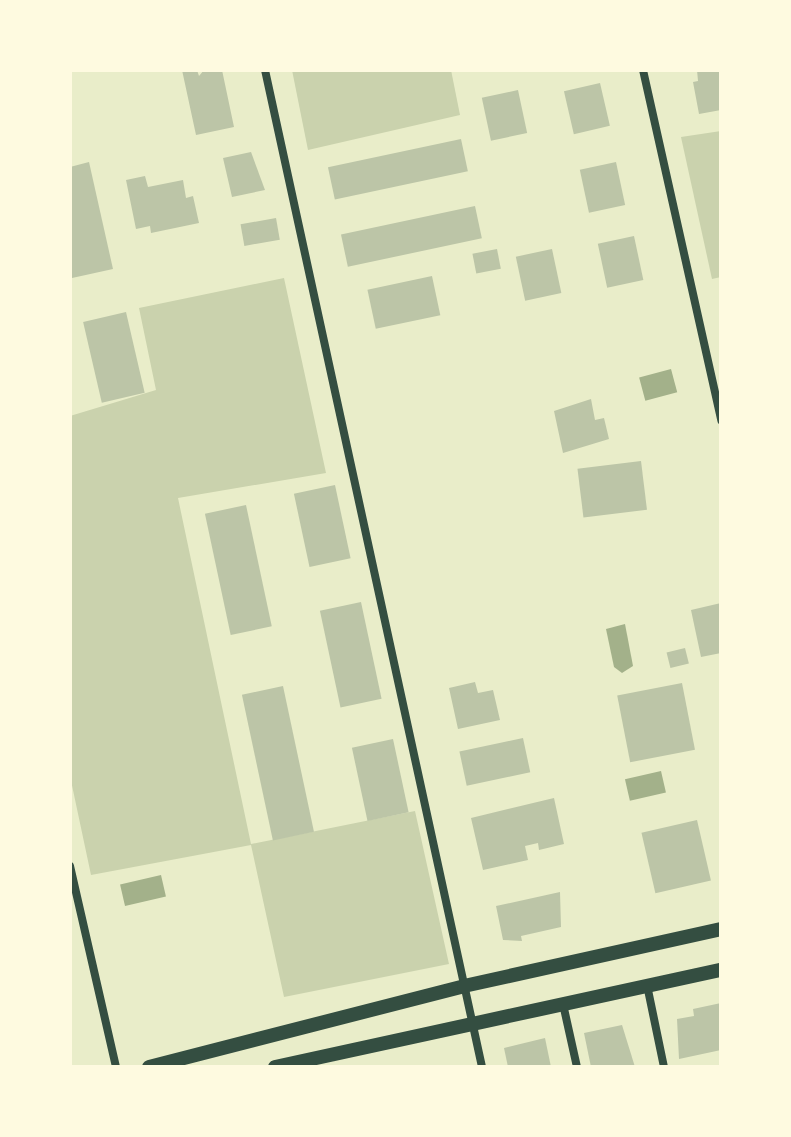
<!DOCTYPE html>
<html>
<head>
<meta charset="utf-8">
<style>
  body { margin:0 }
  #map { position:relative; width:791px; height:1137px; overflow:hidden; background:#e9edc9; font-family:Commissioner,sans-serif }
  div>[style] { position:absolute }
  .green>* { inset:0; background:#cad2ad }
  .water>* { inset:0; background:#a3b18a; transform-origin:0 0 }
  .building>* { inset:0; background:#bcc5a7; transform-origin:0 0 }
  .minor>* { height:8px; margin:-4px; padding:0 4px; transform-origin:4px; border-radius:4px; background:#344e41 }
  .tertiary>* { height:14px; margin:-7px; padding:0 7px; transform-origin:7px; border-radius:7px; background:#344e41 }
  span { translate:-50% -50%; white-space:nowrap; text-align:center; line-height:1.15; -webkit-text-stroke:7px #fefae0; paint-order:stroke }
  .frame { position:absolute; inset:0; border:72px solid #fefae0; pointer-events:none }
</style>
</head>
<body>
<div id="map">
  <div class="green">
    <i style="clip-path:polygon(292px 70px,451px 70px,460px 115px,308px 150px)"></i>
    <i style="clip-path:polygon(721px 131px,721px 277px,712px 279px,681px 137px)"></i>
    <i style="clip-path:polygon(284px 278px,326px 473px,178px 498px,251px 844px,415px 811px,449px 964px,284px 997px,251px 845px,91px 875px,70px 776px,70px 416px,156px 390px,139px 308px)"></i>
  </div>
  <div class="water">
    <i style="left:671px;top:369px;width:24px;height:33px;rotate:75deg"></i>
    <i style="clip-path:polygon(625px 624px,633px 666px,622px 673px,614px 667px,606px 629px)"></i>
    <i style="left:661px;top:771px;width:22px;height:37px;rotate:77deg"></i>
    <i style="left:161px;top:875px;width:22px;height:42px;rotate:77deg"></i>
  </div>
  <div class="building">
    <i style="clip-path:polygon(182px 70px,197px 70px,199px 76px,204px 70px,222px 70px,234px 127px,196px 135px)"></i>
    <i style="clip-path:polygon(697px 70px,721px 70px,721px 110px,699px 114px,693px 82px,698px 81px)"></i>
    <i style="left:600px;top:83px;width:44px;height:37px;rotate:77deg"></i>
    <i style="left:518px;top:90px;width:44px;height:37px;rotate:78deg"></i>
    <i style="left:461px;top:139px;width:33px;height:136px;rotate:78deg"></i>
    <i style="clip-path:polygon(251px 152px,265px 190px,232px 197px,223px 158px)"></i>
    <i style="clip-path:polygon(89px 162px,113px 269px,72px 278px,70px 167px)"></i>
    <i style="left:616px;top:162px;width:44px;height:37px;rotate:78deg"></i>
    <i style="clip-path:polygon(145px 176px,148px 187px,183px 180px,186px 198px,193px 196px,199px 223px,151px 233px,150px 226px,136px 229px,126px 180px)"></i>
    <i style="left:475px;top:206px;width:33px;height:137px;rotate:78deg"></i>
    <i style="left:276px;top:218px;width:22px;height:36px;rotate:80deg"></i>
    <i style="left:634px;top:236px;width:45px;height:37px;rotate:78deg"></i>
    <i style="left:497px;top:249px;width:20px;height:25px;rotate:79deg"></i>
    <i style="left:552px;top:249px;width:45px;height:37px;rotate:78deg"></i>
    <i style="left:432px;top:276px;width:40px;height:66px;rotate:78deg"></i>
    <i style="left:126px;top:312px;width:83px;height:44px;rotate:77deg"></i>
    <i style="clip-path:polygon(591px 399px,595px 420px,604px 418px,609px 439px,563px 453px,554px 411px)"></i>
    <i style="left:641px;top:461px;width:49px;height:64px;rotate:83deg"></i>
    <i style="left:335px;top:485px;width:75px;height:42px;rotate:78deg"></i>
    <i style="left:246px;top:505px;width:124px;height:42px;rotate:78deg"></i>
    <i style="left:361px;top:602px;width:99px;height:42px;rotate:78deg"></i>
    <i style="clip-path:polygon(721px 603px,721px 653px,701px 657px,691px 610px)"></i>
    <i style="left:685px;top:648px;width:16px;height:19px;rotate:76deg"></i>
    <i style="clip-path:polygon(475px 682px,478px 693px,493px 690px,500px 720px,458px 729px,449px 688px)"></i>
    <i style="left:682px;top:683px;width:68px;height:66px;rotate:79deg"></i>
    <i style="left:283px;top:686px;width:149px;height:42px;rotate:78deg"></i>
    <i style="left:523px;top:738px;width:35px;height:65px;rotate:78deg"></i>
    <i style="left:393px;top:739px;width:75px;height:42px;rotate:78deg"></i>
    <i style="clip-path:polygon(554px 798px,564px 844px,539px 850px,538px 843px,525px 846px,528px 860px,483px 870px,471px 818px)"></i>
    <i style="left:697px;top:820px;width:62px;height:57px;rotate:77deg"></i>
    <i style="clip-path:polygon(560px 892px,561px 927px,521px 936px,522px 941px,503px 940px,496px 906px)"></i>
    <i style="clip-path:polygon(721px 1003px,721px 1050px,679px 1059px,677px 1019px,694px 1016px,693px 1009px)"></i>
    <i style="clip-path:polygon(622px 1025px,635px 1067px,591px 1067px,584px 1033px)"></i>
    <i style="clip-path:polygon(545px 1038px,551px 1067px,508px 1067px,504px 1048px)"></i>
  </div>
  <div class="minor">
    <i style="left:265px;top:70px;width:1020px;rotate:77.72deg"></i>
    <i style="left:643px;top:70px;width:359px;rotate:77.4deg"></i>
    <i style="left:70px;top:866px;width:206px;rotate:77.1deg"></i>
    <i style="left:647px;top:985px;width:84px;rotate:78.3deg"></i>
    <i style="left:563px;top:1004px;width:65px;rotate:77.5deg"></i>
  </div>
  <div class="tertiary">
    <i style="left:149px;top:1067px;width:325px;rotate:-14.4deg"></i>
    <i style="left:464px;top:986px;width:263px;rotate:-12.5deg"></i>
    <i style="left:275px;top:1067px;width:456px;rotate:-12.3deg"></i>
  </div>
  <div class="frame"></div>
</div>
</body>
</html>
